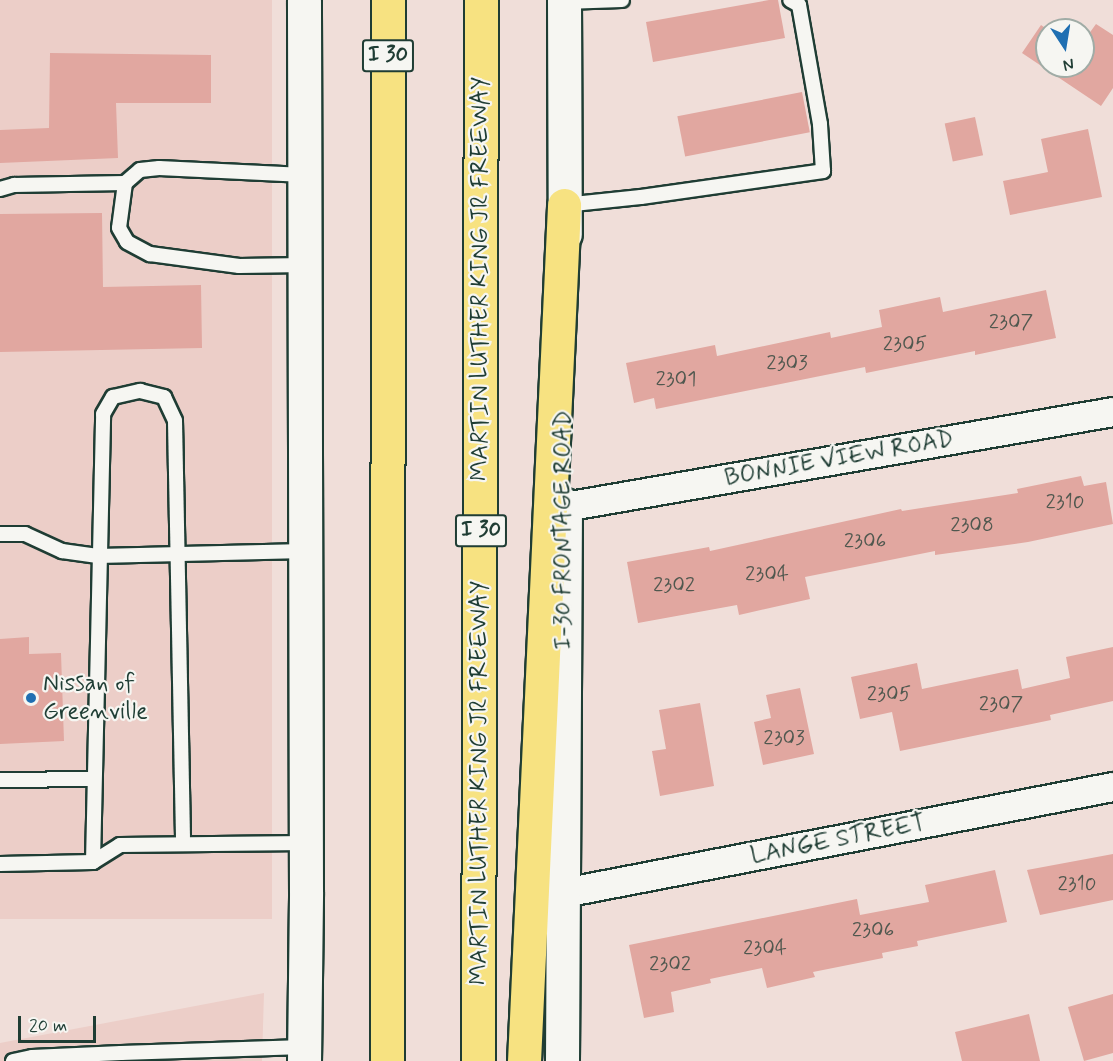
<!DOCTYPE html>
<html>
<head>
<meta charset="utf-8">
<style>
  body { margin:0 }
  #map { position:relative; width:1113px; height:1061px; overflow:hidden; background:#f0ded9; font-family:Mynerve,sans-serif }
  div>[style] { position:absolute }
  .built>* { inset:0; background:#eccec8; transform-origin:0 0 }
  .building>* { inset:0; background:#e1a7a0; transform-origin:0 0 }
  .roads { filter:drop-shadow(2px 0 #1f3d34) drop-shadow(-2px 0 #1f3d34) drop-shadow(0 2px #1f3d34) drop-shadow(0 -2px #1f3d34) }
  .lane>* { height:14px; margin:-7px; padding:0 7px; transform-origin:7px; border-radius:7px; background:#f6f6f2 }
  .street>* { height:28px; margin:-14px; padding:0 14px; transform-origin:14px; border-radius:14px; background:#f6f6f2 }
  .secondary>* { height:33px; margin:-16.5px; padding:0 16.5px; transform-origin:16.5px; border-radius:16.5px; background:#f6f6f2 }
  .highway>* { height:33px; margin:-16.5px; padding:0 16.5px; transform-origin:16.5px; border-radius:16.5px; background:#f7e281 }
  .dots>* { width:16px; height:16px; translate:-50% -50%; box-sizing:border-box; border:3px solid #f6f6f2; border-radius:50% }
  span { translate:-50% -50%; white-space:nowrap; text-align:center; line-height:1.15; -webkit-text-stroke:4.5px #f6f6f2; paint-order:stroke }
  .number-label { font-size:21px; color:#50584f }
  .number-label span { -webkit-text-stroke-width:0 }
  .shield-label span { padding:2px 4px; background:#f6f6f2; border:2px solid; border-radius:4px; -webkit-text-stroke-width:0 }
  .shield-label { font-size:22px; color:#1f3d34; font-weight:700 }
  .street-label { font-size:24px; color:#1f3d34 }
  .poi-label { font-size:24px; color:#1f3d34 }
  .left { translate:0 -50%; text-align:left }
  .north { position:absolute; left:1035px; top:18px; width:60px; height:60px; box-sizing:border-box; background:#f6f6f2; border:2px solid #a0aca6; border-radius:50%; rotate:168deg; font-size:16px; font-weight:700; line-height:24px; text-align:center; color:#1f3d34 }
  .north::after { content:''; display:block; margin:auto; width:21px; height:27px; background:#1f6fb2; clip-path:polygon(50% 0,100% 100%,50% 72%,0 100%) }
  .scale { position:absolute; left:18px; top:1016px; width:78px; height:27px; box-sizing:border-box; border:3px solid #1f3d34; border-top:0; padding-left:8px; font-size:18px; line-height:21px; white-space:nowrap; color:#1f3d34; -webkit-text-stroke:4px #f6f6f2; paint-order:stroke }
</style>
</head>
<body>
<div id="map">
  <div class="built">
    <i style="left:0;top:0;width:272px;height:919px"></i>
    <i style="clip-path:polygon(264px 993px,262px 1061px,0 1061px,0 1043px)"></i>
  </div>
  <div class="building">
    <i style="clip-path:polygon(769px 0,778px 0,785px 38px,653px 62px,646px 22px)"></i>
    <i style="clip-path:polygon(1096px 24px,1113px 35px,1113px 88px,1101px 106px,1022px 53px,1041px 25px,1048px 30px,1047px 66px,1083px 66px,1083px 42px)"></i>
    <i style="clip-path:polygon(50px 53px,211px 55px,211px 103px,116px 103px,118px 158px,0 163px,0 130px,49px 128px)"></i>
    <i style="left:802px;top:92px;width:41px;height:127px;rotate:79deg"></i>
    <i style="left:975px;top:117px;width:39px;height:31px;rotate:78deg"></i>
    <i style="clip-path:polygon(1088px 129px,1102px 197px,1010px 215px,1003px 181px,1048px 172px,1041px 139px)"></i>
    <i style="clip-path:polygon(102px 213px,103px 287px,201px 285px,202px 348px,0 352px,0 214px)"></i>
    <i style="clip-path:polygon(1046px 290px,1056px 338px,975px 355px,975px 351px,866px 373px,865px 367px,656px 409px,654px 398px,634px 403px,626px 363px,715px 345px,717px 356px,830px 332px,831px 338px,882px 327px,879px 310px,940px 297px,943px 312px)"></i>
    <i style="clip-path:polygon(1081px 476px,1084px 486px,1106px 482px,1113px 524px,1028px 542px,935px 555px,935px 551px,805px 577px,810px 599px,739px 615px,737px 605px,638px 623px,627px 562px,709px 547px,710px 551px,901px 509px,902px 511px,1018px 493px,1017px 489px)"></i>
    <i style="clip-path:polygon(29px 637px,29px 654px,61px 653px,64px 741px,0 744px,0 639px)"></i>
    <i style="clip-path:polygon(1113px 647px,1113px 701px,1050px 715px,1051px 720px,900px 751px,892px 712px,860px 719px,851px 677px,917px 663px,922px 689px,1018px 669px,1022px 689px,1070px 678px,1066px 657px)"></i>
    <i style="clip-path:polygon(800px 688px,814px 754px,763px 765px,754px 722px,771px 718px,766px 695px)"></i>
    <i style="clip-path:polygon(700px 703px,714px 786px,660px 796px,652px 751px,666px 749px,659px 710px)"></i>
    <i style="clip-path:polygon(1113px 854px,1113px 900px,1040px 915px,1027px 870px)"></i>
    <i style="clip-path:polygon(995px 870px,1007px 922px,917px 941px,918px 946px,882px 953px,883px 958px,813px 972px,815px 977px,767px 988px,762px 968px,710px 979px,711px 983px,671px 992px,674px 1012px,644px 1018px,629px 945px,857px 899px,860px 915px,929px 902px,925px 885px)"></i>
    <i style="clip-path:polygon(1113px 994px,1113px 1053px,1084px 1061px,1068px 1007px)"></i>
    <i style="clip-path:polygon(1029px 1014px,1040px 1061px,962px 1061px,955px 1032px)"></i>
  </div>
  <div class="roads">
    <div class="lane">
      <i style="left:564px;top:2px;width:58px;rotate:-2deg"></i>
      <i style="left:304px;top:175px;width:145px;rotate:-177.2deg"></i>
      <i style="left:159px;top:168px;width:19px;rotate:174deg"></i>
      <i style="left:140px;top:170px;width:20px;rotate:139deg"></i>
      <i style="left:125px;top:183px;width:45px;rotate:97.6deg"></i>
      <i style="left:119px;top:228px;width:16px;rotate:60deg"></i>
      <i style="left:127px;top:242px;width:26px;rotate:28deg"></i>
      <i style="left:150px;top:254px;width:90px;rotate:7.7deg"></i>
      <i style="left:239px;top:266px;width:66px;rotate:-0.9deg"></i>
      <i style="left:0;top:189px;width:15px;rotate:-16deg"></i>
      <i style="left:14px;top:185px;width:111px;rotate:-1deg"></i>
      <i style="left:564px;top:205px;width:77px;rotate:-5.9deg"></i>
      <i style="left:641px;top:197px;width:184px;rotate:-8.1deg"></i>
      <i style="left:823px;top:171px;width:47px;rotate:-93.7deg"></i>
      <i style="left:820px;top:124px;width:121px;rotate:-100deg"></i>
      <i style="left:799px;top:5px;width:10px;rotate:-151deg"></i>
      <i style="left:0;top:534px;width:25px"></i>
      <i style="left:25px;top:534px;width:41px;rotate:24.7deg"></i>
      <i style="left:62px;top:551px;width:36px;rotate:8deg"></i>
      <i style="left:98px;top:556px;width:207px;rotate:-1.4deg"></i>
      <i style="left:0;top:780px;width:94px;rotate:-0.6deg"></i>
      <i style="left:93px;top:862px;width:448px;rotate:-88.7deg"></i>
      <i style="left:103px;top:414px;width:20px;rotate:-60deg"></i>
      <i style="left:113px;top:397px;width:28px;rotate:-13deg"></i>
      <i style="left:140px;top:391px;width:25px;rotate:14deg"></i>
      <i style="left:164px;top:397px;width:26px;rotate:65deg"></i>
      <i style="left:175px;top:421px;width:423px;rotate:88.9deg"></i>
      <i style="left:0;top:864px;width:93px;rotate:-1.2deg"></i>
      <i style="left:93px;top:862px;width:32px;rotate:-32deg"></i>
      <i style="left:120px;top:845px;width:186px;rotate:-0.6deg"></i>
      <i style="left:13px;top:1061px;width:19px;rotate:-12deg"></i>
      <i style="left:32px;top:1057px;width:89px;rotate:-2.6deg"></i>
      <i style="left:121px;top:1053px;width:183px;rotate:-1.9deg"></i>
    </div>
    <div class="street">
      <i style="left:565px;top:507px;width:556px;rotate:-9.83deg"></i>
      <i style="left:564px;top:893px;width:559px;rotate:-10.93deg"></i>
    </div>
    <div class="secondary">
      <i style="left:564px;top:0;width:234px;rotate:89.8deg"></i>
      <i style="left:304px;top:1061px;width:169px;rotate:-89.3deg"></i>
      <i style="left:306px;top:892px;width:892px;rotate:-90.13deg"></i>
      <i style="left:562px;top:1061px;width:556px;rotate:-89.69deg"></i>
    </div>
    <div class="highway">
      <i style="left:387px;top:1061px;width:1061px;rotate:-89.95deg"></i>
      <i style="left:478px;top:1061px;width:1061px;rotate:-89.84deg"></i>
      <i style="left:524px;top:1061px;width:857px;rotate:-87.32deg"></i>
    </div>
  </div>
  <div class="dots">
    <i style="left:31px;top:698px;background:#1f6fb2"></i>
  </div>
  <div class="number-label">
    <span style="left:1011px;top:322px">2307</span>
    <span style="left:905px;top:344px">2305</span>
    <span style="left:787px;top:363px">2303</span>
    <span style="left:676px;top:379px">2301</span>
    <span style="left:1065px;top:502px">2310</span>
    <span style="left:972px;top:525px">2308</span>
    <span style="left:865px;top:541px">2306</span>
    <span style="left:767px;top:574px">2304</span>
    <span style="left:674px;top:585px">2302</span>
    <span style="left:889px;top:694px">2305</span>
    <span style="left:1001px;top:704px">2307</span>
    <span style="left:784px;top:738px">2303</span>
    <span style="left:1077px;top:884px">2310</span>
    <span style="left:873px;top:930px">2306</span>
    <span style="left:765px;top:948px">2304</span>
    <span style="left:670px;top:964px">2302</span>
  </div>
  <div class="shield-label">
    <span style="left:388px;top:56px">I 30</span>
    <span style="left:481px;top:531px">I 30</span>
  </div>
  <div class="street-label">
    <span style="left:481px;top:279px;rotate:-90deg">MARTIN LUTHER KING JR FREEWAY</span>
    <span style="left:839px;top:459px;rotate:-10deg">BONNIE VIEW ROAD</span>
    <span style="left:564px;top:530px;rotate:-90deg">I-30 FRONTAGE ROAD</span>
    <span style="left:480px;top:783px;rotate:-90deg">MARTIN LUTHER KING JR FREEWAY</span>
    <span style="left:838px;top:840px;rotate:-11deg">LANGE STREET</span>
  </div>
  <div class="poi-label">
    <span class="left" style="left:43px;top:698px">Nissan of<br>Greenville</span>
  </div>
  <div class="north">N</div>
  <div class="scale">20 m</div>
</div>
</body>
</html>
